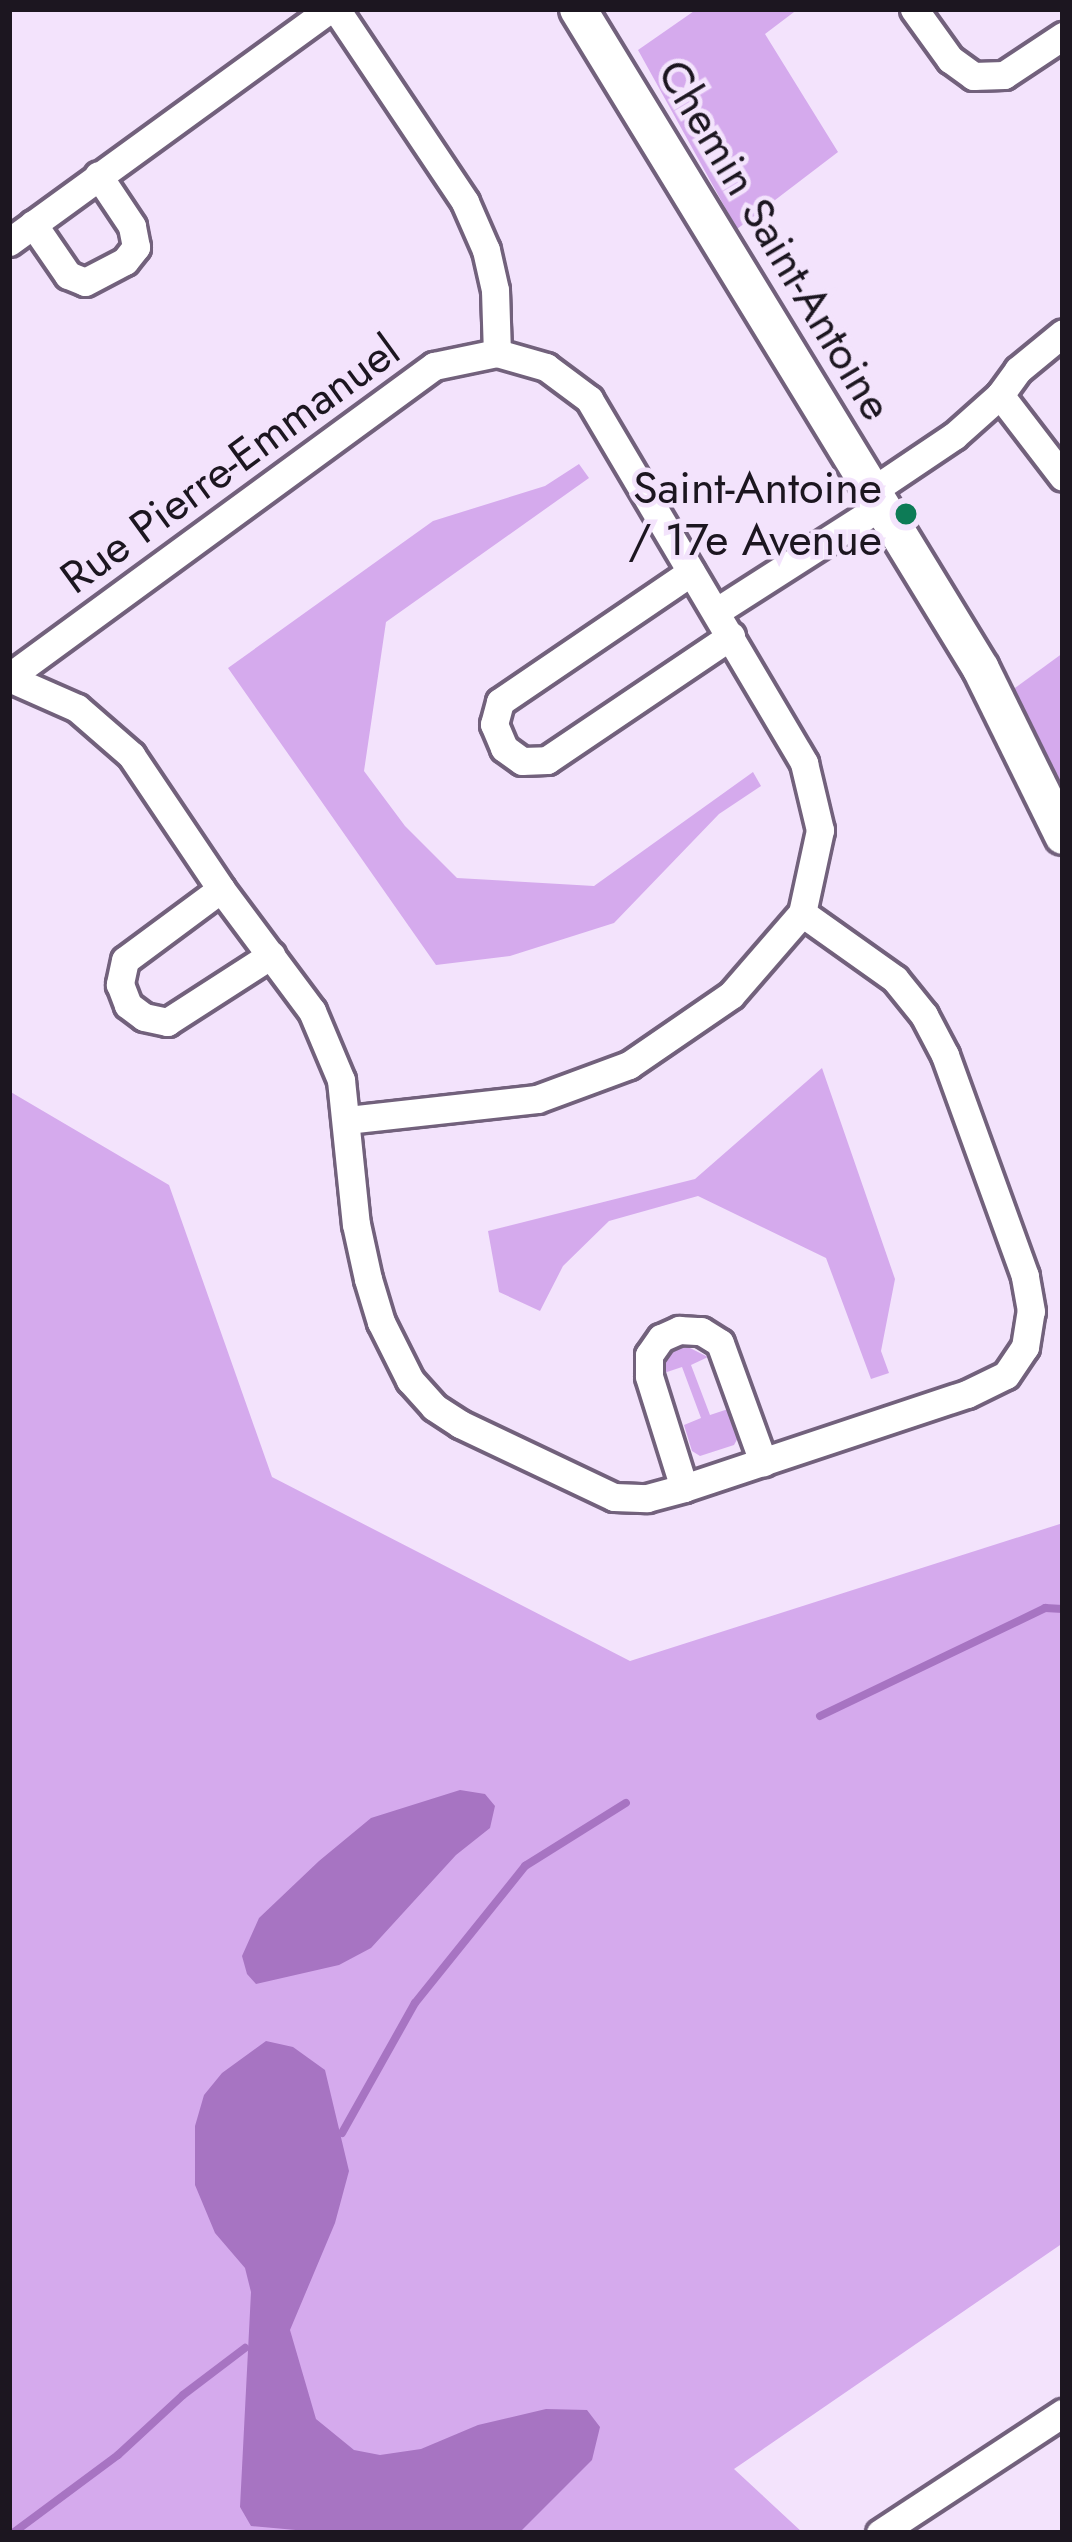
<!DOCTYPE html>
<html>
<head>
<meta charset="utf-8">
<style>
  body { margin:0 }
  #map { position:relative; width:1072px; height:2542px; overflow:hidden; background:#f3e3fc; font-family:Jost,sans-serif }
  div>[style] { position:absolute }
  .green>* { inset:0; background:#d5aaed }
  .water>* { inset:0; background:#a774c2 }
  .stream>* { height:8px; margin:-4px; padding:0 4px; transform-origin:4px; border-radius:4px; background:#a774c2 }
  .roads { filter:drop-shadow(3px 0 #72617c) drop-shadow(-3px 0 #72617c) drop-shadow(0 3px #72617c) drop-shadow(0 -3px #72617c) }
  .street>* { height:27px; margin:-13.5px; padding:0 13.5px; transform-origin:13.5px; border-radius:13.5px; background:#fff }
  .secondary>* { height:36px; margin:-18px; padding:0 18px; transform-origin:18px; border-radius:18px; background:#fff }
  .dots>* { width:33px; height:33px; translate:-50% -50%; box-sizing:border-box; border:6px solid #f3e3fc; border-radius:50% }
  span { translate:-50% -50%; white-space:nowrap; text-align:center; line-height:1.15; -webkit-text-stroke:9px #f3e3fc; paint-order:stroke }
  .street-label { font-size:45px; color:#1c1620 }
  .poi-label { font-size:45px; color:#1c1620 }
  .right { translate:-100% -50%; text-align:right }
  .frame { position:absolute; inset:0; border:12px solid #1c1620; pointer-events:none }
</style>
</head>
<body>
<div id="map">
  <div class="green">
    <i style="clip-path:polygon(697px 9px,798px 9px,765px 34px,838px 152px,737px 229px,638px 50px)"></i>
    <i style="clip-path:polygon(579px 464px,589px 478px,386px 622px,364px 771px,405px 826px,457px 878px,594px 886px,753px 772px,761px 786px,719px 814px,614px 923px,510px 956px,436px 965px,228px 668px,433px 521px,545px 486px)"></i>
    <i style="clip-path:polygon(1063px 653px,1063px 836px,986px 709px)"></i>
    <i style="clip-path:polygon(822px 1068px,895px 1279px,881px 1351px,889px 1373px,871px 1379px,826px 1258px,698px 1196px,609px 1221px,563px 1266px,540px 1311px,499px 1292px,488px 1231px,695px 1179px)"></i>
    <i style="clip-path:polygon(9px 1091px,169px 1185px,272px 1477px,630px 1661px,1063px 1523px,1063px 2243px,734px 2469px,803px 2533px,9px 2533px)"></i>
    <i style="clip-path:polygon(682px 1344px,708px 1357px,691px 1365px,710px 1415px,728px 1409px,739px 1436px,734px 1445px,700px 1456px,692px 1451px,684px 1425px,701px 1418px,682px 1367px,664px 1373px,665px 1357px)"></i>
  </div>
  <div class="water">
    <i style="clip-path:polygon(460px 1790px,485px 1794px,495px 1806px,490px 1828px,456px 1855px,371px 1948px,339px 1965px,256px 1984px,247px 1974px,242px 1956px,259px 1918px,319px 1861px,371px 1818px)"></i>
    <i style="clip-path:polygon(266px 2041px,293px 2047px,325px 2070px,349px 2171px,335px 2223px,290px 2330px,316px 2419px,354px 2450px,380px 2455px,421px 2449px,478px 2425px,546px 2409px,587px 2410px,600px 2427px,592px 2460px,519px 2533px,329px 2533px,251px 2526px,240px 2507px,251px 2292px,245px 2268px,215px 2233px,195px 2185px,195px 2126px,204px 2095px,222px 2073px)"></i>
  </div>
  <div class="stream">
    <i style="left:820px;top:1716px;width:250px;rotate:-25.6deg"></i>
    <i style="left:1045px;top:1608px;width:18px;rotate:3deg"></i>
    <i style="left:342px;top:2133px;width:149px;rotate:-60.7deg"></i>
    <i style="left:415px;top:2003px;width:176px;rotate:-51.2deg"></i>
    <i style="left:525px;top:1866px;width:119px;rotate:-32deg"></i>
    <i style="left:13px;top:2533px;width:131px;rotate:-36.6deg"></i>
    <i style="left:118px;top:2455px;width:88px;rotate:-42.7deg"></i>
    <i style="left:183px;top:2395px;width:78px;rotate:-37.2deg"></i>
  </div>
  <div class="roads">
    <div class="street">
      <i style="left:336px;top:9px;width:232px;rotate:56.2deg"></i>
      <i style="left:465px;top:202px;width:52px;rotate:66.4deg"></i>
      <i style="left:486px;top:250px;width:41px;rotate:77.3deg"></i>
      <i style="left:495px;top:290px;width:63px;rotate:88.2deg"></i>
      <i style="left:914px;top:9px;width:62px;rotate:54.2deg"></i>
      <i style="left:950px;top:59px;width:29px;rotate:36deg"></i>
      <i style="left:973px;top:76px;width:31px;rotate:-2deg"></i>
      <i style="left:1004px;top:75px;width:71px;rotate:-33.5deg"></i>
      <i style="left:33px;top:224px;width:62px;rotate:55.5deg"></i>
      <i style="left:68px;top:275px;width:18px;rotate:22deg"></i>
      <i style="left:85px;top:282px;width:45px;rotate:-27.7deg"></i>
      <i style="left:125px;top:261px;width:18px;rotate:-52deg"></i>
      <i style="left:136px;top:247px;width:21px;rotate:-101deg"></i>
      <i style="left:132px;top:226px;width:61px;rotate:-123.7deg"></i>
      <i style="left:9px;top:242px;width:397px;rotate:-36deg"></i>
      <i style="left:1000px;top:395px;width:103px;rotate:52.5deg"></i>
      <i style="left:872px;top:491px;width:99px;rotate:-33.9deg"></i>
      <i style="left:954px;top:436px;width:62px;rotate:-41.7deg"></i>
      <i style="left:1000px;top:395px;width:31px;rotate:-54deg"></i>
      <i style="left:1018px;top:370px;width:58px;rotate:-39.4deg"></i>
      <i style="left:691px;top:572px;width:231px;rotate:145.8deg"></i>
      <i style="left:500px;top:702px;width:23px;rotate:105deg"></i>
      <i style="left:494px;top:724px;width:26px;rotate:67deg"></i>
      <i style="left:504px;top:748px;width:22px;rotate:36deg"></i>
      <i style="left:522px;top:761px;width:25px;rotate:-2deg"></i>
      <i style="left:547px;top:760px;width:222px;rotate:-34deg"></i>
      <i style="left:717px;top:611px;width:195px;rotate:-32.6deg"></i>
      <i style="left:9px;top:677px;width:527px;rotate:-36.2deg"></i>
      <i style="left:434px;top:366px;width:64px;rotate:-11.7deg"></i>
      <i style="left:497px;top:353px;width:51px;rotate:15.9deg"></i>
      <i style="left:546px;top:367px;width:54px;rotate:36.7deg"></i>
      <i style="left:589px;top:399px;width:423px;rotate:59.4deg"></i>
      <i style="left:804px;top:763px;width:69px;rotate:76.6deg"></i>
      <i style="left:820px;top:830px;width:85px;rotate:102.2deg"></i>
      <i style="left:802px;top:913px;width:108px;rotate:130.9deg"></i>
      <i style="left:731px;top:995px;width:124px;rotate:145.5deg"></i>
      <i style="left:629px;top:1065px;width:98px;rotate:159.7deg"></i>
      <i style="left:537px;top:1099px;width:190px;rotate:173.7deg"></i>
      <i style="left:9px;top:678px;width:74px;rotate:23.8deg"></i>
      <i style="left:77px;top:708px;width:72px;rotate:41deg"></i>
      <i style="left:131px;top:755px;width:161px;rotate:56.1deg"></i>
      <i style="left:221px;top:889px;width:152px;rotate:53.3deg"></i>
      <i style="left:312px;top:1011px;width:75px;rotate:67.2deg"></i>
      <i style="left:341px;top:1080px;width:145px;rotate:84.1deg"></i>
      <i style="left:356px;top:1224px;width:56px;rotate:77.7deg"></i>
      <i style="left:368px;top:1279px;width:45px;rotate:73.2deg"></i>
      <i style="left:381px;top:1322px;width:65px;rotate:63.4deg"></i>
      <i style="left:410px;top:1380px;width:36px;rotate:48deg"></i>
      <i style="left:434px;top:1407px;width:31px;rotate:33deg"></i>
      <i style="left:460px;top:1424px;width:170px;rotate:25.4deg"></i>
      <i style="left:614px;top:1497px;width:33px;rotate:2deg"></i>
      <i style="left:647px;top:1498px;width:38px;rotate:-15deg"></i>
      <i style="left:684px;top:1488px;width:298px;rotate:-18.4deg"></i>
      <i style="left:967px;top:1394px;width:43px;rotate:-26deg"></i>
      <i style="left:1006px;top:1375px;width:34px;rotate:-56deg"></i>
      <i style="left:1025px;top:1347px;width:36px;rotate:-81deg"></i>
      <i style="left:1031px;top:1311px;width:36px;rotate:-100deg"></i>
      <i style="left:1025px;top:1276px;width:235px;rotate:-109.9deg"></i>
      <i style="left:945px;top:1055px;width:45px;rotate:-117.7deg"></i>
      <i style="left:924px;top:1015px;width:46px;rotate:-128.9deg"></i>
      <i style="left:895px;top:979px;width:114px;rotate:-144.6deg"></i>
      <i style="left:221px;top:889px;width:119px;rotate:143.5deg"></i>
      <i style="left:125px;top:960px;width:25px;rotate:102deg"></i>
      <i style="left:120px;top:984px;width:22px;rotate:69deg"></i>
      <i style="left:128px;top:1005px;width:20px;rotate:37deg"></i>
      <i style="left:144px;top:1017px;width:24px;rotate:12deg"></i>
      <i style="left:167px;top:1022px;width:124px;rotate:-32.8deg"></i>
      <i style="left:684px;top:1488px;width:117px;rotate:-107.4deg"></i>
      <i style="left:649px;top:1376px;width:21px;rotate:-90deg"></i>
      <i style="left:649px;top:1355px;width:21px;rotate:-55deg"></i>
      <i style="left:661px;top:1338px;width:20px;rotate:-24deg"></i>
      <i style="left:679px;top:1330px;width:22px;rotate:3deg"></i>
      <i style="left:701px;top:1331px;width:22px;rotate:32deg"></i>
      <i style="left:720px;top:1343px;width:127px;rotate:70.1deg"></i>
      <i style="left:880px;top:2533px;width:219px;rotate:-33.3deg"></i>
    </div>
    <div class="secondary">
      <i style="left:578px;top:9px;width:773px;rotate:58.59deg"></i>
      <i style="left:981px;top:669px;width:186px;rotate:63.8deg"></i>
    </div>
  </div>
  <div class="dots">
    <i style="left:906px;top:514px;background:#0d7b56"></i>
  </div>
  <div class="street-label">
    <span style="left:775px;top:240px;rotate:59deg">Chemin Saint-Antoine</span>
    <span style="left:230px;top:464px;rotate:-36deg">Rue Pierre-Emmanuel</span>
  </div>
  <div class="poi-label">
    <span class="right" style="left:882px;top:514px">Saint-Antoine<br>/ 17e Avenue</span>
  </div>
  <div class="frame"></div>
</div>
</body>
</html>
